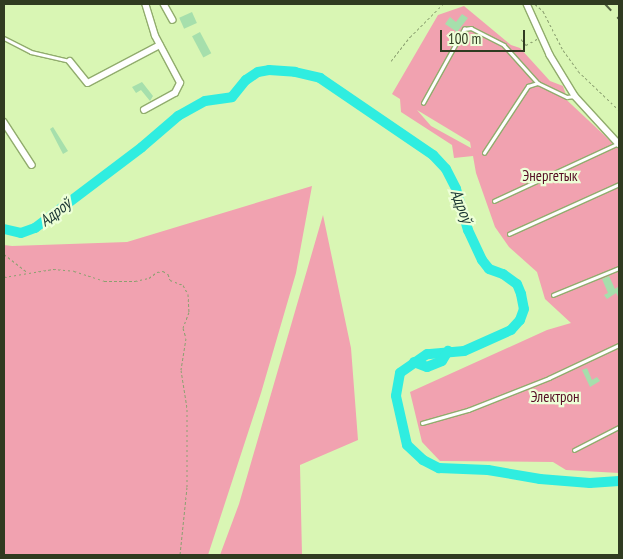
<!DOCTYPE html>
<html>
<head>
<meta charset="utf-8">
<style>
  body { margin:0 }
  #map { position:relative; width:623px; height:559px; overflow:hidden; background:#d9f6b4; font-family:"PT Sans Narrow",sans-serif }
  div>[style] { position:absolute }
  .green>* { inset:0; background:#f1a2b0 }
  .river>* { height:10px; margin:-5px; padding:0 5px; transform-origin:5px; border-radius:5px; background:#2fede0 }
  .building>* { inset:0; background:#a6dfac; transform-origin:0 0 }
  .path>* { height:1px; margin-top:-0.5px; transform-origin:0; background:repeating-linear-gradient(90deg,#8ba070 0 2.5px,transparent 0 5px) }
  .roads { filter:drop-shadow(1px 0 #91ac6d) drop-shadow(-1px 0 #91ac6d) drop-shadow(0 1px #91ac6d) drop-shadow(0 -1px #91ac6d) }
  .service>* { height:2.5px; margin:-1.25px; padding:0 1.25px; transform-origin:1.25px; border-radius:1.25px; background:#fff }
  .minor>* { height:5.5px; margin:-2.75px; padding:0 2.75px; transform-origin:2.75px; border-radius:2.75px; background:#fff }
  .rail>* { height:2px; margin-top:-1px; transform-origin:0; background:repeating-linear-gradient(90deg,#556442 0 9px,transparent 0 18px) }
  span { translate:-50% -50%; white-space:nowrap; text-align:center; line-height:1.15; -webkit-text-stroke:4.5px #edffd7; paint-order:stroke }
  .park-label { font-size:15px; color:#550d24 }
  .water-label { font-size:16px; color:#193532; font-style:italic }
  .frame { position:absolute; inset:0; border:5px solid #303b21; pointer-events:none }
  .scale { position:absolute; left:440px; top:30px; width:85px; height:22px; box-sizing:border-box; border:2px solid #303b21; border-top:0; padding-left:6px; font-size:15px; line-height:18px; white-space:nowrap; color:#303b21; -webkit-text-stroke:4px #edffd7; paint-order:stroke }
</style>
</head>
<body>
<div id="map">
  <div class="green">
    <i style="clip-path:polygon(evenodd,464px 6px,511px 45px,520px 48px,550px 81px,563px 86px,566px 95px,556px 90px,619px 149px,619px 473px,566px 470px,553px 462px,440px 461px,422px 442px,410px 392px,547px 330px,571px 323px,545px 299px,537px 272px,509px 247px,495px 227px,476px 173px,473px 156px,454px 158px,452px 145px,401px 112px,400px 99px,392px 94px,438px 15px,464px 6px,417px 110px,470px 142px,471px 148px,431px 126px,417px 110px)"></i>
    <i style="clip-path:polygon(312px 186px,296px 273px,261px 393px,208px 555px,4px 555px,4px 245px,12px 246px,127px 242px)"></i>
    <i style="clip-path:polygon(323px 215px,351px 348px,358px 440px,300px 465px,302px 555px,220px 555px,239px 504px)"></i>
  </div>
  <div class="river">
    <i style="left:4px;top:229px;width:17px;rotate:13deg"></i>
    <i style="left:21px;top:233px;width:15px;rotate:-20deg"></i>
    <i style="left:35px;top:228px;width:134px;rotate:-37.1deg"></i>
    <i style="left:142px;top:147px;width:48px;rotate:-40.7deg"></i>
    <i style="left:178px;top:116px;width:31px;rotate:-29deg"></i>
    <i style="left:205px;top:101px;width:27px;rotate:-8deg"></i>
    <i style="left:232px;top:97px;width:22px;rotate:-51deg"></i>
    <i style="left:246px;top:80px;width:14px;rotate:-34deg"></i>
    <i style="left:258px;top:72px;width:11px;rotate:-10deg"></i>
    <i style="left:269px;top:70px;width:26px;rotate:4deg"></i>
    <i style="left:295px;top:72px;width:26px;rotate:13deg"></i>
    <i style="left:320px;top:78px;width:137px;rotate:34.3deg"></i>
    <i style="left:433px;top:155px;width:19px;rotate:47deg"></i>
    <i style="left:446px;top:169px;width:22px;rotate:63deg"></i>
    <i style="left:456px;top:189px;width:43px;rotate:73.7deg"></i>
    <i style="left:468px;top:230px;width:33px;rotate:65deg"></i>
    <i style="left:482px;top:260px;width:11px;rotate:52deg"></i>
    <i style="left:489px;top:269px;width:15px;rotate:20deg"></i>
    <i style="left:503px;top:274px;width:17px;rotate:36deg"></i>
    <i style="left:517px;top:284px;width:11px;rotate:68deg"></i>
    <i style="left:521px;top:294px;width:15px;rotate:79deg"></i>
    <i style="left:524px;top:309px;width:12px;rotate:110deg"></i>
    <i style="left:520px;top:320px;width:13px;rotate:132deg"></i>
    <i style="left:511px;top:330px;width:51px;rotate:155.9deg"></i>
    <i style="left:464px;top:351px;width:37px;rotate:175deg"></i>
    <i style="left:427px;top:354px;width:33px;rotate:145deg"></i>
    <i style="left:400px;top:373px;width:23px;rotate:100deg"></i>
    <i style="left:396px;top:396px;width:50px;rotate:77.3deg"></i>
    <i style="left:407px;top:445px;width:22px;rotate:43deg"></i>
    <i style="left:423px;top:460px;width:18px;rotate:27deg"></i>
    <i style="left:439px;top:468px;width:49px;rotate:2.3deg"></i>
    <i style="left:488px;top:470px;width:53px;rotate:9.8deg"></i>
    <i style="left:540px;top:479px;width:50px;rotate:4.6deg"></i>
    <i style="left:590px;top:483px;width:29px;rotate:-4deg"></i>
    <i style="left:414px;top:362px;width:14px;rotate:21deg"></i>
    <i style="left:427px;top:367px;width:16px;rotate:-22deg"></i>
    <i style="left:442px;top:361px;width:12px;rotate:-59deg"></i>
  </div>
  <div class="building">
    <i style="left:192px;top:12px;width:12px;height:14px;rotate:66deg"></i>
    <i style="clip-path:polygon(462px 14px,468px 18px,457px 32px,445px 24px,450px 17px,456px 22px)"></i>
    <i style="left:200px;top:32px;width:24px;height:9px;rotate:62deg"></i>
    <i style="clip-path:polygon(142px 82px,153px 96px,150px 101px,141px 90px,136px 93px,132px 87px)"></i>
    <i style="clip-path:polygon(53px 127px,68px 151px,63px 154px,50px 129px)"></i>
    <i style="clip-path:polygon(609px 276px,615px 289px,619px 286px,619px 298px,616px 293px,607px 299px,604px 295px,608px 293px,602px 279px)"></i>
    <i style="clip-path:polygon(587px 368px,592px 380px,597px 377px,600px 381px,590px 387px,582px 370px)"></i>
  </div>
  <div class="path">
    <i style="left:535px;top:4px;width:11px;rotate:41deg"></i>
    <i style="left:543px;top:11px;width:44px;rotate:62.9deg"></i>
    <i style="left:563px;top:50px;width:26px;rotate:54deg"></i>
    <i style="left:578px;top:71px;width:57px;rotate:43.6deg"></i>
    <i style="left:521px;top:39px;width:8px;rotate:50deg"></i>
    <i style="left:526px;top:45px;width:13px;rotate:-29deg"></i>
    <i style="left:391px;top:61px;width:31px;rotate:-52deg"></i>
    <i style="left:410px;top:37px;width:47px;rotate:-45deg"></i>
    <i style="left:4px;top:254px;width:29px;rotate:38deg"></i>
    <i style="left:4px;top:277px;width:50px;rotate:-9.3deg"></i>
    <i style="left:53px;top:269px;width:21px;rotate:5deg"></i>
    <i style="left:74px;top:271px;width:32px;rotate:18deg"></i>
    <i style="left:104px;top:281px;width:31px"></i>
    <i style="left:135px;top:281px;width:14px;rotate:-12deg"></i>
    <i style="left:149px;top:278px;width:10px;rotate:-37deg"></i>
    <i style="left:157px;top:272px;width:6px;rotate:-9deg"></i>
    <i style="left:163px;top:271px;width:6px;rotate:31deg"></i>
    <i style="left:168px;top:274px;width:6px;rotate:72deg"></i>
    <i style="left:170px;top:280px;width:14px;rotate:21deg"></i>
    <i style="left:183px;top:285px;width:10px;rotate:61deg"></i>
    <i style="left:188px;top:294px;width:18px;rotate:87deg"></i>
    <i style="left:189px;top:312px;width:17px;rotate:111deg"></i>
    <i style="left:183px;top:328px;width:10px;rotate:73deg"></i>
    <i style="left:186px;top:338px;width:32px;rotate:99deg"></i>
    <i style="left:181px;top:370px;width:39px;rotate:81deg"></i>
    <i style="left:187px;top:409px;width:78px;rotate:90deg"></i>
    <i style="left:187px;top:487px;width:68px;rotate:95.9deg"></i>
  </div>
  <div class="roads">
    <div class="service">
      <i style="left:4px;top:38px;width:30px;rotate:27deg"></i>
      <i style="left:31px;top:52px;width:40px;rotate:13deg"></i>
      <i style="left:423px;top:103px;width:85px;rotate:-61deg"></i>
      <i style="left:464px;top:29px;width:7px;rotate:-8deg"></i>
      <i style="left:471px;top:28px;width:37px;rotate:27deg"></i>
      <i style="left:504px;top:45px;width:51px;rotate:48.2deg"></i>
      <i style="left:484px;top:153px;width:80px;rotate:-56.7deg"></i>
      <i style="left:528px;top:86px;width:10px;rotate:-17deg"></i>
      <i style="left:538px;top:83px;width:32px;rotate:26deg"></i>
      <i style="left:567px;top:97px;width:7px;rotate:-8deg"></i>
      <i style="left:494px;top:201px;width:136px;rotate:-24.9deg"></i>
      <i style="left:509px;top:234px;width:121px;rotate:-24.4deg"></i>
      <i style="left:553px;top:295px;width:71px;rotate:-22.2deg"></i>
      <i style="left:422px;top:423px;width:48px;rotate:-15.8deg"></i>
      <i style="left:468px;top:410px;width:87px;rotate:-21.6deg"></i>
      <i style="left:549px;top:378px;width:77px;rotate:-25.2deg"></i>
      <i style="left:574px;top:450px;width:51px;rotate:-27.1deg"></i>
    </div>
    <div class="minor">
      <i style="left:164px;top:4px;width:18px;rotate:61deg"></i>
      <i style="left:527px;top:4px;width:56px;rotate:65.7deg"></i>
      <i style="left:550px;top:55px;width:48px;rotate:58.6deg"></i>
      <i style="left:575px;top:96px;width:65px;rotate:47.5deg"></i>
      <i style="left:70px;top:61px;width:28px;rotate:51deg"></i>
      <i style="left:88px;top:83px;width:81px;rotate:-27.8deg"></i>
      <i style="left:144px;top:110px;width:35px;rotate:-29deg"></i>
      <i style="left:175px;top:93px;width:11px;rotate:-63deg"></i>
      <i style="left:180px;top:83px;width:53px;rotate:-118deg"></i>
      <i style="left:155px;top:36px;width:34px;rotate:-107deg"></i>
      <i style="left:4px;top:122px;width:51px;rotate:56.9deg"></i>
    </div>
  </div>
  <div class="rail">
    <i style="left:605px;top:4px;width:21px;rotate:47deg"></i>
  </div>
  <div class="park-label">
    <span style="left:550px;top:176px">Энергетык</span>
    <span style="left:555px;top:397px">Электрон</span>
  </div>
  <div class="water-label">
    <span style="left:462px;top:206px;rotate:69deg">Адроў</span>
    <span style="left:55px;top:212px;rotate:-38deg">Адроў</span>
  </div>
  <div class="frame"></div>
  <div class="scale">100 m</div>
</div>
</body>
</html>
